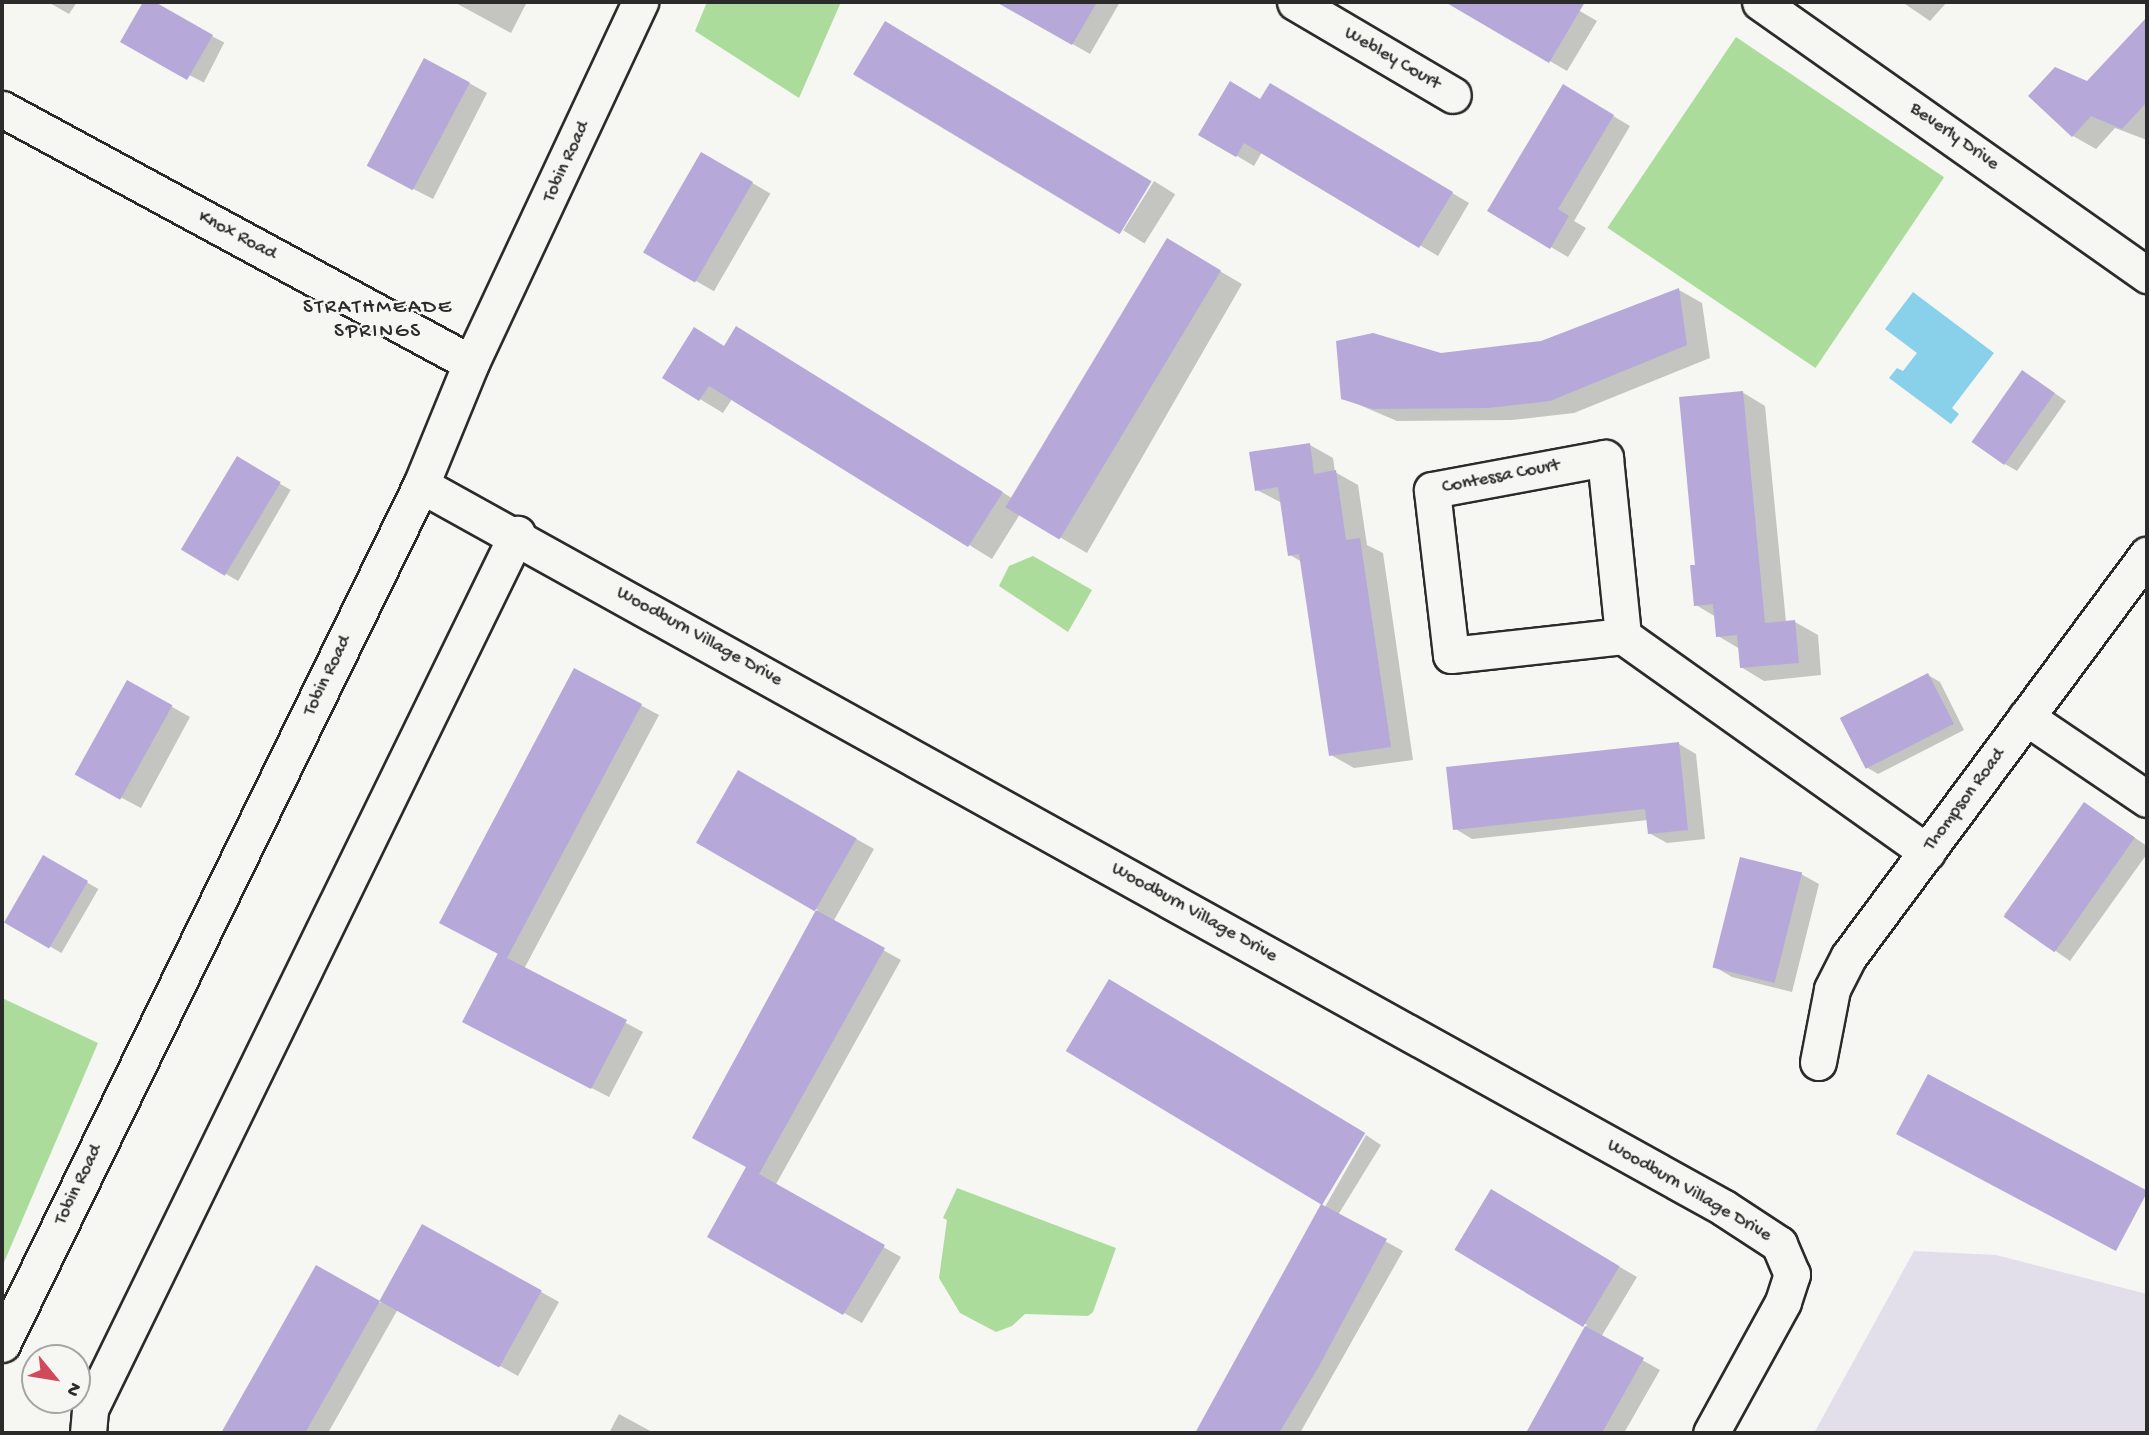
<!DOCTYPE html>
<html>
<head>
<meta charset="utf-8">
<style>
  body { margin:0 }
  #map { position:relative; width:2149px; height:1435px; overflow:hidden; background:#f6f6f2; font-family:"Gochi Hand",sans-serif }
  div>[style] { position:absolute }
  .built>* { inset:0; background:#e3dfea }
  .green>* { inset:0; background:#acdc9c; transform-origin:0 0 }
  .water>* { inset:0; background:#89d0eb }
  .shadow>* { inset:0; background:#0003; transform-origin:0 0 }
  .building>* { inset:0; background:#b6a9d9; transform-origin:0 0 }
  .roads { filter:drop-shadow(2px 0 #2b2b2b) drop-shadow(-2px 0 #2b2b2b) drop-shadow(0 2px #2b2b2b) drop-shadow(0 -2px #2b2b2b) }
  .street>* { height:35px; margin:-17.5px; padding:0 17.5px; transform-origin:17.5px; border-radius:17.5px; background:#f6f6f2 }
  span { translate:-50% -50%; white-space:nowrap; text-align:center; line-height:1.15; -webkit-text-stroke:5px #f6f6f2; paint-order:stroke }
  .street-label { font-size:19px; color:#2b2b2b }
  .neighbourhood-label { font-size:21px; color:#2b2b2b; letter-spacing:2px }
  .frame { position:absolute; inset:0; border:4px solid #2b2b2b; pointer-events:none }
  .north { position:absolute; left:21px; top:1344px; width:70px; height:70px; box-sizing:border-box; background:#f6f6f2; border:2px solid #a5a5a2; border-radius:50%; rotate:120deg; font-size:19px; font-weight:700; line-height:28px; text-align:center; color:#2b2b2b }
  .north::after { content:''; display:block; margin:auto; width:24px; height:32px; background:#d1495b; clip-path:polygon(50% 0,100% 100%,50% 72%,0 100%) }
</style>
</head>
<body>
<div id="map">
  <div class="built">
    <i style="clip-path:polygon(1914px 1251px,1996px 1255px,2147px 1294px,2147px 1433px,1814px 1433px)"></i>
  </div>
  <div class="green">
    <i style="clip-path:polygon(707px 2px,841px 2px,799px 98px,695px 31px)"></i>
    <i style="left:1736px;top:37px;width:251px;height:230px;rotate:34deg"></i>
    <i style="clip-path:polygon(1033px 556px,1092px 590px,1068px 632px,999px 586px,1009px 566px)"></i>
    <i style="clip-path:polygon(2px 998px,98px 1043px,2px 1267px)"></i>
    <i style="clip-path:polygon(957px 1188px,1116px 1248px,1093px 1312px,1088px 1316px,1025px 1314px,1012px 1326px,996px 1332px,960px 1313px,939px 1278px,947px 1220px,943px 1218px)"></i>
  </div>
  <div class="water">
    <i style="clip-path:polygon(1913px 292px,1994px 353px,1952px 408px,1959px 414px,1951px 424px,1889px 378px,1897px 368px,1903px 371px,1917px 353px,1885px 329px)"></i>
  </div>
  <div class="shadow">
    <i style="clip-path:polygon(48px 2px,77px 2px,69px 14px)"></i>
    <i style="left:145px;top:2px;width:89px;height:45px;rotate:27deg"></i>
    <i style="clip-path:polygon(454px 2px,527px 2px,511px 33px)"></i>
    <i style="clip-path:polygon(999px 2px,1120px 2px,1090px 54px)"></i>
    <i style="clip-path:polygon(1448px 2px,1564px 2px,1597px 21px,1567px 71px)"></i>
    <i style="clip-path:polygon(1902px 2px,1947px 2px,1930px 21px)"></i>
    <i style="clip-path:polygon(2147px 19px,2147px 140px,2115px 128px,2096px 149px,2073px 136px,2088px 83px)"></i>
    <i style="clip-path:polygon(469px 83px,487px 93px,433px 199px,388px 176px)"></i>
    <i style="clip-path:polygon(1271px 85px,1469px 203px,1438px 256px,1262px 152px,1254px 166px,1200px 134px,1261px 101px)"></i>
    <i style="clip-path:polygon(1563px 86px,1630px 126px,1574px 221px,1586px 228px,1568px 257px,1489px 211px)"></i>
    <i style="left:702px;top:154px;width:79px;height:113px;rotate:30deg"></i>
    <i style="left:1154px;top:181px;width:25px;height:58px;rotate:32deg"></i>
    <i style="clip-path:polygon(1168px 241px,1242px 284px,1087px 553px,1020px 514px,992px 559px,732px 399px,723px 413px,665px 378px,725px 347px,759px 342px,1015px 500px)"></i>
    <i style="clip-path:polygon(1679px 290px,1702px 303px,1710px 358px,1574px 413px,1512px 420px,1397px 421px,1343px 398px,1441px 355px,1541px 342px)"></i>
    <i style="clip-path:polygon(2034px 379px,2066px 401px,2017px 471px,2005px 464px)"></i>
    <i style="clip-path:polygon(1742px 392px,1765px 406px,1786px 622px,1795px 622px,1818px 635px,1821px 675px,1764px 681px,1741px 667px,1740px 649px,1718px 636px,1716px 617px,1696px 605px,1697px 567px)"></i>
    <i style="clip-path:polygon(1310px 445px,1333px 458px,1335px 472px,1358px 485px,1367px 545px,1383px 553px,1413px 760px,1354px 768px,1331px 755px,1302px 562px,1290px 555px,1282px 503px,1257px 490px)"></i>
    <i style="left:237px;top:459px;width:62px;height:105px;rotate:30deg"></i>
    <i style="clip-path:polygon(575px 670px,659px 715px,524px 969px,643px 1032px,609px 1097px,482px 1031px)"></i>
    <i style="clip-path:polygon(1928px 675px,1940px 682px,1964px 730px,1878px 774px,1866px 767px)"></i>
    <i style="clip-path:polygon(128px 682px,190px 717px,141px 808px,99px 786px,91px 750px)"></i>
    <i style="clip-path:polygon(1679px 744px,1696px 754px,1705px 839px,1667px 843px,1649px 833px,1648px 820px,1472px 839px,1454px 828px)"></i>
    <i style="clip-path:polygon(738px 772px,874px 849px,833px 922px,901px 960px,775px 1186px,901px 1257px,862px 1323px,710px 1237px,748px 1167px,694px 1138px,818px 910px,698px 842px)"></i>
    <i style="clip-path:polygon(2085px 804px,2147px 846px,2147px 854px,2070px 961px,2004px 915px)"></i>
    <i style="left:43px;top:857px;width:64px;height:74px;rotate:30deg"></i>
    <i style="clip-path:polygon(1801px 874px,1819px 884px,1792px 992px,1732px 977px,1715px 967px)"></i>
    <i style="clip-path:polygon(1366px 1135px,1381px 1145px,1338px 1215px,1403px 1251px,1300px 1433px,1196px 1433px)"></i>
    <i style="clip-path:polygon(1491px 1192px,1637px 1277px,1601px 1337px,1660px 1370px,1624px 1433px,1526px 1433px,1587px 1325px,1457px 1249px)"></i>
    <i style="clip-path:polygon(423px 1226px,559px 1302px,518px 1376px,398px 1309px,328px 1433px,223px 1433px,317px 1267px,380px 1303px)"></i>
    <i style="clip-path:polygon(619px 1414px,654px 1433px,609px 1433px)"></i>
  </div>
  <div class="building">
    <i style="clip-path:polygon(143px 2px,155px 2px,213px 35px,187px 80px,120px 42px)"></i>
    <i style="clip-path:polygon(996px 2px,1097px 2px,1072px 45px)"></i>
    <i style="clip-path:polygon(1445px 2px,1585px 2px,1549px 63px)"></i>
    <i style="clip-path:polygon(2147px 17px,2147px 102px,2122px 129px,2091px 116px,2072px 137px,2028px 96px,2055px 67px,2087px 81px)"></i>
    <i style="left:885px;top:21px;width:311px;height:62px;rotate:31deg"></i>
    <i style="left:424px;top:58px;width:52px;height:122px;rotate:28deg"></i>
    <i style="clip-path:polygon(1230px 81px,1260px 99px,1270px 83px,1453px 192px,1419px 248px,1244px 143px,1236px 157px,1198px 135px)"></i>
    <i style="clip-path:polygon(1563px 84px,1614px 115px,1558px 209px,1569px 216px,1550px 249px,1487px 211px)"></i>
    <i style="left:701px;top:152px;width:60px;height:116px;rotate:30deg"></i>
    <i style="left:1167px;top:238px;width:63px;height:314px;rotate:31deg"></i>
    <i style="clip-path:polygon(1679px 288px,1687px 345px,1550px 401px,1488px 408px,1373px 409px,1341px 399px,1336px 341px,1373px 333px,1441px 353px,1541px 341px)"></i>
    <i style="clip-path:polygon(736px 326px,1003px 492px,968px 547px,709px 386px,699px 401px,662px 378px,694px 327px,724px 346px)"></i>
    <i style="left:2022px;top:370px;width:40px;height:88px;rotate:35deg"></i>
    <i style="clip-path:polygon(1743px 391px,1765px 623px,1795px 620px,1799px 663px,1740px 668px,1737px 635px,1716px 637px,1713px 604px,1694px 606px,1690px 565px,1695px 565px,1679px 397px)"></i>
    <i style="clip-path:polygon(1310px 443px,1314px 474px,1336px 470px,1346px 540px,1360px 538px,1391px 747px,1329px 756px,1299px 554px,1288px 556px,1278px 487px,1255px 491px,1249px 452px)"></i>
    <i style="left:237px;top:456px;width:51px;height:109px;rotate:31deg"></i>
    <i style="clip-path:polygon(574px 668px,642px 704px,507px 958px,627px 1020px,591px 1089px,462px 1022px,498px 953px,504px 957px,439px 923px)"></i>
    <i style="left:1928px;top:673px;width:57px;height:99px;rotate:63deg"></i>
    <i style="left:127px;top:680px;width:52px;height:108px;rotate:29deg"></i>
    <i style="clip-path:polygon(1679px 742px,1688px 830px,1648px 834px,1645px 809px,1453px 830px,1446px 767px)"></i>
    <i style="left:738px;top:770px;width:137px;height:84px;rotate:30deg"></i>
    <i style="left:2084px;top:802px;width:62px;height:140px;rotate:35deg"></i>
    <i style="left:43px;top:855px;width:52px;height:78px;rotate:30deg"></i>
    <i style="left:1740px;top:857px;width:64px;height:114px;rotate:14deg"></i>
    <i style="clip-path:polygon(816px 910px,885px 948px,759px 1174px,885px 1245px,843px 1315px,707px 1237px,746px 1167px,692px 1138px)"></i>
    <i style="left:1109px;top:979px;width:299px;height:84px;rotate:31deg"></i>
    <i style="left:1928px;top:1074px;width:249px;height:68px;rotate:28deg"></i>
    <i style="left:1491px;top:1189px;width:150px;height:71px;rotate:31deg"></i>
    <i style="clip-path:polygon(1321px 1204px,1387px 1239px,1318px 1368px,1279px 1433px,1195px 1433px)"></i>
    <i style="left:422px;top:1224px;width:137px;height:88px;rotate:29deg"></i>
    <i style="clip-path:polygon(316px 1265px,380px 1301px,305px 1433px,221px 1433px)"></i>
    <i style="clip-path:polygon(1585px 1326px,1644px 1358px,1602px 1433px,1526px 1433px)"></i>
  </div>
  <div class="roads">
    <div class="street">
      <i style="left:1295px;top:2px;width:183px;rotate:30.5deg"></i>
      <i style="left:1760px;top:2px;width:474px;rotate:35.2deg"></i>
      <i style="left:2px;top:109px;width:533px;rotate:28.44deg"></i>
      <i style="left:421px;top:485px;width:1490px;rotate:29.02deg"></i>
      <i style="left:1724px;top:1208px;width:66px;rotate:33.2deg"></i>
      <i style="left:1779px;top:1244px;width:33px;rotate:67deg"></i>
      <i style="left:1792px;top:1274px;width:29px;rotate:108deg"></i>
      <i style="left:1783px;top:1302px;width:149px;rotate:118.8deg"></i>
      <i style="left:1623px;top:636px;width:173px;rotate:173.7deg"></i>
      <i style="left:1451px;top:655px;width:166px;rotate:-96.6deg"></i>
      <i style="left:1432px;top:490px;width:176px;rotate:-10.5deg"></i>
      <i style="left:1605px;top:458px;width:179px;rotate:84.2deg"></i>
      <i style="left:1623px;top:636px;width:373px;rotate:35.4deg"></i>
      <i style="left:2026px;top:717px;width:146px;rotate:34.1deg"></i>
      <i style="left:1818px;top:1062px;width:74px;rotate:-79.1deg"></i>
      <i style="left:1832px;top:989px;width:37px;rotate:-63deg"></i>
      <i style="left:1849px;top:956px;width:500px;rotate:-53.4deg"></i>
      <i style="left:2px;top:1344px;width:956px;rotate:-64deg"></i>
      <i style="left:421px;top:485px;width:132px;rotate:-67.7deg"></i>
      <i style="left:471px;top:363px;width:399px;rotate:-64.9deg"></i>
      <i style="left:88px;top:1433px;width:24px;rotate:-85deg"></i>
      <i style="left:90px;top:1409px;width:974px;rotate:-63.99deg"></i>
    </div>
  </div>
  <div class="street-label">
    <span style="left:1392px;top:59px;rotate:30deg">Webley Court</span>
    <span style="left:1954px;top:137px;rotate:35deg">Beverly Drive</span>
    <span style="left:567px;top:162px;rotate:-65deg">Tobin Road</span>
    <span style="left:237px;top:236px;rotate:28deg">Knox Road</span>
    <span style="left:1501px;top:477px;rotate:-11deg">Contessa Court</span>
    <span style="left:699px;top:637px;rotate:29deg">Woodburn Village Drive</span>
    <span style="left:328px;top:676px;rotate:-64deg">Tobin Road</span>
    <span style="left:1965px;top:800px;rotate:-53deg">Thompson Road</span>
    <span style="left:1194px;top:913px;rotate:29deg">Woodburn Village Drive</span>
    <span style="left:79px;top:1185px;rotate:-64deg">Tobin Road</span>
    <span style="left:1689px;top:1191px;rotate:30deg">Woodburn Village Drive</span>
  </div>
  <div class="neighbourhood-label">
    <span style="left:378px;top:321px">STRATHMEADE<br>SPRINGS</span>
  </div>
  <div class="frame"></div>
  <div class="north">N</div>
</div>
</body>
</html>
